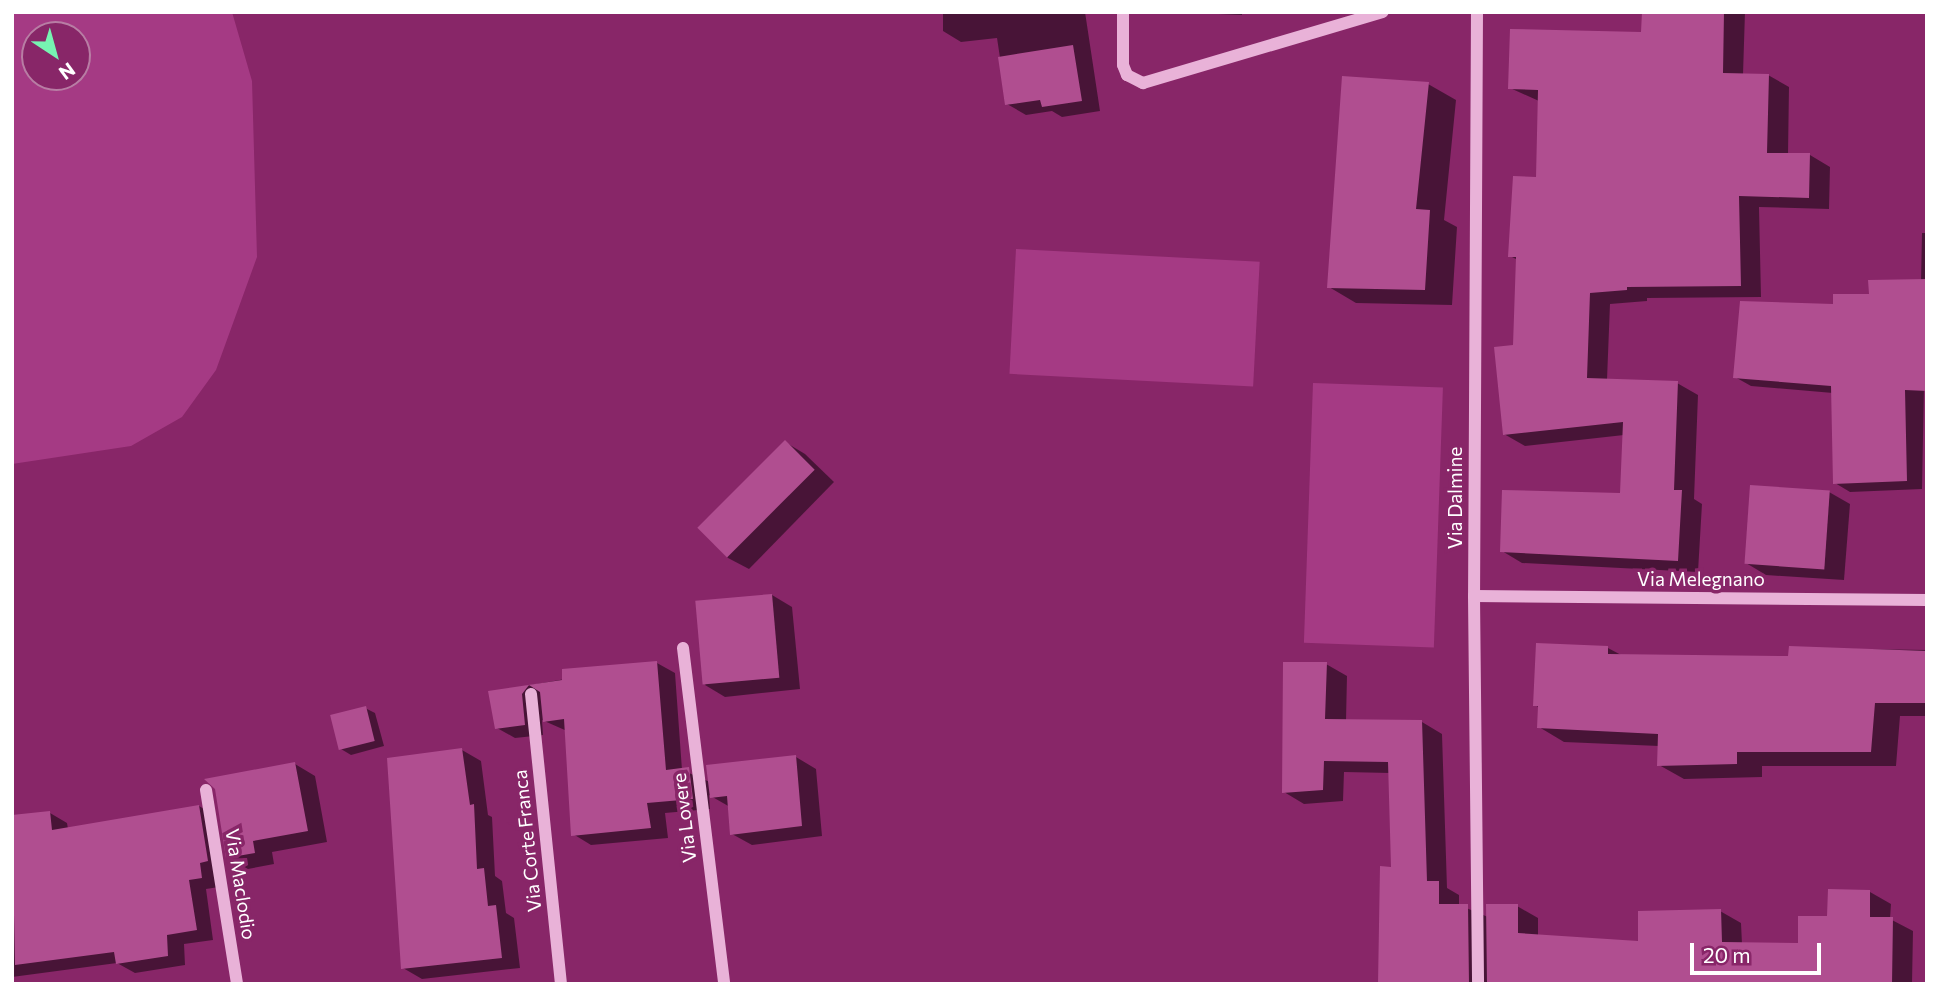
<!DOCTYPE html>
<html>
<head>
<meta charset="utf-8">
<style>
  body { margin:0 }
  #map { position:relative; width:1939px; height:996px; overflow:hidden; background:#882668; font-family:Commissioner,sans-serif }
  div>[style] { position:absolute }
  .green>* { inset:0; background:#a53a84; transform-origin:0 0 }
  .shadow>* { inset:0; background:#0007 }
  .building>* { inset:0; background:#b04e90; transform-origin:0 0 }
  .minor>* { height:12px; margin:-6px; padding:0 6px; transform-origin:6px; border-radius:6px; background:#e9b2d8 }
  span { translate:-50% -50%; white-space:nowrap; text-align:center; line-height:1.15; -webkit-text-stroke:7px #882668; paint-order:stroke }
  .street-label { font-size:19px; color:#fff }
  .frame { position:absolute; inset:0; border:14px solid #fff; pointer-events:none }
  .north { position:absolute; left:21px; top:21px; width:70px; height:70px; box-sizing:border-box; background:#882668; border:2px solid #b87da4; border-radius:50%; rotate:144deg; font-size:19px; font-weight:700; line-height:28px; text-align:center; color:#fff }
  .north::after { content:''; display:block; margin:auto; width:24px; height:32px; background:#77f2b2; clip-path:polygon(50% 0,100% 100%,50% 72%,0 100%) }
  .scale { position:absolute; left:1690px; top:943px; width:131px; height:32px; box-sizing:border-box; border:4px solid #fff; border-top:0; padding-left:9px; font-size:21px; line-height:24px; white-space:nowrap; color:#fff; -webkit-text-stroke:5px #882668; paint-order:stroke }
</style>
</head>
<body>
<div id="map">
  <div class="green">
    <i style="clip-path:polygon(evenodd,12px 12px,232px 12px,252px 81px,257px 257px,216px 370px,182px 417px,131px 446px,12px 464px,12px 12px,35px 35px,77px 35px,77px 77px,35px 77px,35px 35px)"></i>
    <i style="left:1016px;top:249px;width:244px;height:125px;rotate:3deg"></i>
    <i style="left:1313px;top:383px;width:130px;height:260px;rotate:2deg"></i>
  </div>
  <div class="shadow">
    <i style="clip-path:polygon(943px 12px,1085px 12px,1100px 111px,1062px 117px,1052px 111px,1026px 115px,1007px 104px,997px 38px,961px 42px,943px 31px)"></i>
    <i style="clip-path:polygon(1171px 12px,1242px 12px,1242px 15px)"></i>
    <i style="clip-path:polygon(1643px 12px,1745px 12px,1743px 75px,1768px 75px,1789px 87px,1788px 155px,1810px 155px,1830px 167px,1829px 209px,1759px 207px,1761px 297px,1647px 298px,1647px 301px,1610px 304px,1607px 380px,1677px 383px,1698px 395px,1694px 499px,1702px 504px,1698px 572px,1522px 563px,1502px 551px,1622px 495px,1624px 435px,1525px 446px,1504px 434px,1515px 347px,1518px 260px,1510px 256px,1537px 178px,1539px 101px,1510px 88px,1642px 34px)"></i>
    <i style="clip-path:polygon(1428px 84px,1456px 100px,1444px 220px,1457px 227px,1452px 305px,1356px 303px,1329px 287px)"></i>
    <i style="clip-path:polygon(1922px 233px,1927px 233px,1922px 489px,1850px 492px,1835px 483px,1833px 393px,1751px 386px,1735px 377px,1835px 305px,1921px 281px)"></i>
    <i style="clip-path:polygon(785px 442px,805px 454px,834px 482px,749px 569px,728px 558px,700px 528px)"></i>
    <i style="clip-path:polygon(1829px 492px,1850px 504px,1844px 580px,1766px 575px,1746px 563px)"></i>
    <i style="clip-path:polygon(772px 595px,792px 607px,800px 689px,725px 697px,705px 685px)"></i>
    <i style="clip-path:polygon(1608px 648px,1623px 656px,1790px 657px,1790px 648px,1927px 650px,1927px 716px,1900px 716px,1896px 766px,1762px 766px,1762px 777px,1684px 779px,1659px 765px,1659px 746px,1564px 742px,1539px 727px,1540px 708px,1535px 705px)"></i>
    <i style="clip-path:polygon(657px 663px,675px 673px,682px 770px,710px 782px,796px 757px,816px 769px,822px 836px,752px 845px,732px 834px,730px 807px,709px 795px,710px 809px,665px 813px,668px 838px,591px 845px,573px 834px,567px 731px,542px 720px,543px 735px,515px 738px,497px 728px,491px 692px)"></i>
    <i style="clip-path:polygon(1326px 664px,1347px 676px,1346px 721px,1422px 722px,1442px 734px,1447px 888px,1459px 895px,1459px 905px,1488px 917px,1517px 906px,1538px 918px,1538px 936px,1640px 943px,1720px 911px,1741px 923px,1742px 944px,1799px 945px,1829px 918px,1870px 892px,1891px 904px,1890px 919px,1913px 931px,1912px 984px,1379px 984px,1393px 868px,1390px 773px,1344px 772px,1343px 801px,1304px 804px,1284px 792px)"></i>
    <i style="clip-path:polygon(365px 708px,375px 713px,384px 746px,351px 755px,341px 749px)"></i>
    <i style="clip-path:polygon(462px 750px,481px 761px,488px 815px,492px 817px,495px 876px,502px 881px,506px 913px,514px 918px,520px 968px,422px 979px,403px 968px)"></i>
    <i style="clip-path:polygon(295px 764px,315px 776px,327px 842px,272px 852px,274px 864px,248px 869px,227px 857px)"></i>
    <i style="clip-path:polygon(199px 806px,216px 816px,219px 887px,206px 889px,213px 940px,184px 944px,185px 965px,135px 973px,117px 963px,12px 977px,12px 817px,50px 813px,67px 823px,68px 829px)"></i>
  </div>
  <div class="building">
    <i style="clip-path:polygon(1642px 12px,1724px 12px,1723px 73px,1769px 74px,1767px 153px,1810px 153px,1809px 198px,1739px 196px,1741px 286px,1627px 287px,1627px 290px,1590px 293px,1587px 378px,1678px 381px,1674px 490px,1682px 490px,1678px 561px,1500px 552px,1502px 490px,1620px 493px,1623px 422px,1503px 435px,1494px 347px,1513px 345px,1516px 257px,1508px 257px,1513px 176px,1536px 177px,1538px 90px,1508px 89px,1510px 29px,1641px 32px)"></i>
    <i style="clip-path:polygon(1073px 45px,1082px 101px,1042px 107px,1040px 100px,1005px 105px,998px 57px)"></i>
    <i style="clip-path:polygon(1342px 76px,1429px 82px,1416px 209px,1430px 210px,1425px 290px,1327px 288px)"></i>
    <i style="clip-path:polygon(1927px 279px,1927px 391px,1905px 390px,1907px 481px,1833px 484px,1831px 386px,1733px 378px,1740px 301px,1833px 304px,1833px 294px,1869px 294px,1868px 280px)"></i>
    <i style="left:785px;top:440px;width:42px;height:124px;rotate:45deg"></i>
    <i style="left:1750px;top:485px;width:80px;height:79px;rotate:4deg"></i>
    <i style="left:772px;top:594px;width:84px;height:77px;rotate:85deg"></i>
    <i style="clip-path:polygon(1536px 643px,1608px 646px,1608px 654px,1788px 656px,1789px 646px,1927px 651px,1927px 703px,1875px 703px,1871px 752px,1737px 752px,1737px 764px,1657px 766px,1658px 734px,1537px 728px,1538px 706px,1533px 706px)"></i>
    <i style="clip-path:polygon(657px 661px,666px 770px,689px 767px,693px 799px,647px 803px,651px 828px,571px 836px,564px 719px,543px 722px,540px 692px,529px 685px,522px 694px,525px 725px,495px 729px,488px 691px,562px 680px,562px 669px)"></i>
    <i style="clip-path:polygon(1283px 662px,1327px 662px,1325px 719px,1422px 720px,1427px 881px,1439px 881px,1439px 904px,1468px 904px,1469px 984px,1378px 984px,1380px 866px,1391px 867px,1388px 762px,1324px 761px,1323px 790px,1282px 793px)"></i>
    <i style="left:366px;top:706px;width:36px;height:37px;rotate:76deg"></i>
    <i style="clip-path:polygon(462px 748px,470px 805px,474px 804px,477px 869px,484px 868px,488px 906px,496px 905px,502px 958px,401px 969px,387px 758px)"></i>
    <i style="clip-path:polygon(796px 755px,802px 826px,730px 835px,727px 796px,710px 798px,706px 765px)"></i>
    <i style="clip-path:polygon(295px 762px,308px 831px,253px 841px,255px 853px,226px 858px,215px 789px,204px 779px)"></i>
    <i style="clip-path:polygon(199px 805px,208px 861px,200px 863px,202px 878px,189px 880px,197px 930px,167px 935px,168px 956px,116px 964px,114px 952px,15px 965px,12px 815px,50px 811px,52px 830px)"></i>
    <i style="clip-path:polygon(1828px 889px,1870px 890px,1870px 917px,1893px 917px,1892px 984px,1487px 984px,1486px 904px,1518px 904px,1518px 933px,1638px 941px,1638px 911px,1721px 909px,1722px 942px,1798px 943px,1798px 916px,1827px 916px)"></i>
  </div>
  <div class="minor">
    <i style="left:1123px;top:12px;width:53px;rotate:90deg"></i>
    <i style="left:1123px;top:65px;width:11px;rotate:68deg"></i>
    <i style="left:1127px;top:75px;width:18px;rotate:27deg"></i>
    <i style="left:1143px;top:83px;width:250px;rotate:-16.5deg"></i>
    <i style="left:1477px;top:12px;width:584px;rotate:90.29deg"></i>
    <i style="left:1474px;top:596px;width:388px;rotate:89.4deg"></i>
    <i style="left:1474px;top:596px;width:453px;rotate:0.5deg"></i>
    <i style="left:683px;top:648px;width:338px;rotate:83deg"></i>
    <i style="left:531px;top:694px;width:292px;rotate:84.1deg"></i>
    <i style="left:206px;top:790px;width:196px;rotate:80.9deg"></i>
  </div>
  <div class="street-label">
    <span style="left:1455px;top:498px;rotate:-90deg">Via Dalmine</span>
    <span style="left:1701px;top:579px">Via Melegnano</span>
    <span style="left:684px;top:818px;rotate:-97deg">Via Lovere</span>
    <span style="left:527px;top:841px;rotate:-96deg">Via Corte Franca</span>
    <span style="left:241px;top:884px;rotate:81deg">Via Maclodio</span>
  </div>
  <div class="frame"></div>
  <div class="north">N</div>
  <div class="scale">20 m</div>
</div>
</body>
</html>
